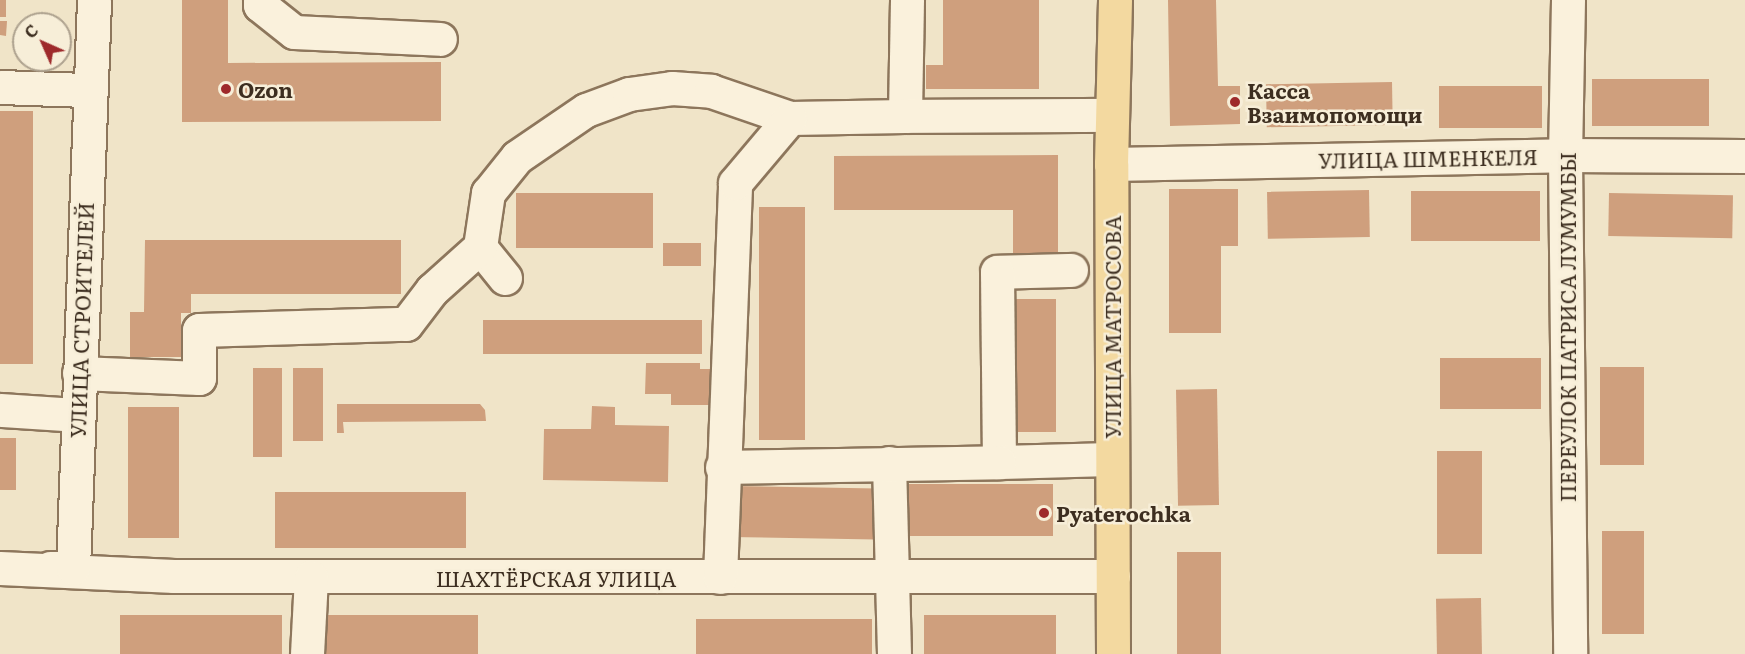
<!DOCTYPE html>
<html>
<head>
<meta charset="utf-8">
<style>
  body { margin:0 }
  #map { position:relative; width:1745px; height:654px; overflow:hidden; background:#f0e4c8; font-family:Literata,serif }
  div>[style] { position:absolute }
  .building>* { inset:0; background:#cf9f7d; transform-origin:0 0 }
  .roads { filter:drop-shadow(2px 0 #8d765c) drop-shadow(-2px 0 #8d765c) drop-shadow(0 2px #8d765c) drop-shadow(0 -2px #8d765c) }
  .minor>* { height:33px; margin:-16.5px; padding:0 16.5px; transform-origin:16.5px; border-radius:16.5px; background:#faf1dc }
  .major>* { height:33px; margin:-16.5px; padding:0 16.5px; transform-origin:16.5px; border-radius:16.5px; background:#f3d9a0 }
  .dots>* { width:16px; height:16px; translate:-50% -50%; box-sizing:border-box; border:3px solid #f7eed8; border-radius:50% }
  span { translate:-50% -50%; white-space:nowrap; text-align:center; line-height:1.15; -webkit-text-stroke:5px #f7eed8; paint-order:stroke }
  .poi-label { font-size:21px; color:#3d2e20; font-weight:700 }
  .left { translate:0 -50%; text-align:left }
  .street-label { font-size:21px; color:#3d2e20 }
  .north { position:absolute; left:12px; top:12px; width:60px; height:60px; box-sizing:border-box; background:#f7eed8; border:2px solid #ada18e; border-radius:50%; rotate:315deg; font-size:16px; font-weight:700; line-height:24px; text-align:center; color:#3d2e20 }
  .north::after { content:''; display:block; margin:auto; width:21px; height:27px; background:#9e2a2b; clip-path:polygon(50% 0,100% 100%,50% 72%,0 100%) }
</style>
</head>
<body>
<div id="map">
  <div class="building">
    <i style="left:0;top:0;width:6px;height:17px"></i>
    <i style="clip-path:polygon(182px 0,228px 0,228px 63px,441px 62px,441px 121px,182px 122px)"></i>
    <i style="clip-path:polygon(943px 0,1039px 0,1039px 89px,926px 89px,926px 65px,943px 65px)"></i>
    <i style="clip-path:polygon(1168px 0,1216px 0,1218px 86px,1240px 86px,1240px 124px,1170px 126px)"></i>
    <i style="clip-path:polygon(0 21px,7px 21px,6px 36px,0 35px)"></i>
    <i style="left:1592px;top:79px;width:117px;height:47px"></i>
    <i style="left:1392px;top:82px;width:43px;height:126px;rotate:89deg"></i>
    <i style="left:1439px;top:86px;width:103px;height:42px"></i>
    <i style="left:33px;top:111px;width:253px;height:33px;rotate:90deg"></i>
    <i style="clip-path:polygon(1058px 155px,1058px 257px,1013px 257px,1013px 210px,834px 210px,834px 156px)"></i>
    <i style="clip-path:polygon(1169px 189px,1238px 189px,1238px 246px,1221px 246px,1221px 333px,1169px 333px)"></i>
    <i style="left:1369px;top:190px;width:47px;height:102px;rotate:89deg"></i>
    <i style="left:1540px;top:191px;width:50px;height:129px;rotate:90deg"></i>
    <i style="left:653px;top:193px;width:55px;height:137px;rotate:90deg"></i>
    <i style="left:1609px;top:193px;width:124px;height:43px;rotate:1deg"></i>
    <i style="left:805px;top:207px;width:233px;height:46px;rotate:90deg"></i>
    <i style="clip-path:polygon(145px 240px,401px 240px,401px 294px,191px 294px,191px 313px,181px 313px,181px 357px,130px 357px,130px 312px,144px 312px)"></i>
    <i style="left:663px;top:243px;width:38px;height:23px"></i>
    <i style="left:1007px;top:299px;width:49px;height:133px"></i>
    <i style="left:702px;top:320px;width:34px;height:219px;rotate:90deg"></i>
    <i style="left:1541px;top:358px;width:51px;height:101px;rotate:90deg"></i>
    <i style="clip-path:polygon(646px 363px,700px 363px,700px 369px,714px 369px,713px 405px,671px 405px,671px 394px,645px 394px)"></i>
    <i style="left:1600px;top:367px;width:44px;height:98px"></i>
    <i style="left:253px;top:368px;width:29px;height:89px"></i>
    <i style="left:293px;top:368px;width:30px;height:73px"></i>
    <i style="left:1217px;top:389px;width:116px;height:41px;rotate:89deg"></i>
    <i style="clip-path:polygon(337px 404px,480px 404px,485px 410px,486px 421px,343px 422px,344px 433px,337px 433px)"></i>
    <i style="clip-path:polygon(592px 406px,615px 407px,615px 425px,669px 426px,668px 482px,543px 480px,544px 429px,591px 429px)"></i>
    <i style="left:128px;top:407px;width:51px;height:131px"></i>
    <i style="left:0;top:438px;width:16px;height:52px"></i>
    <i style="left:1437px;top:451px;width:45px;height:103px"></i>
    <i style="left:1053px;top:484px;width:52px;height:147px;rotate:90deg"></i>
    <i style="left:731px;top:486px;width:146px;height:51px;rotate:1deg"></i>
    <i style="left:275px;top:492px;width:191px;height:56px"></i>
    <i style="left:1602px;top:531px;width:42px;height:103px"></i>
    <i style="left:1177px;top:552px;width:44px;height:102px"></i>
    <i style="left:1481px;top:598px;width:56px;height:45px;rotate:89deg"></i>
    <i style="left:282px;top:615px;width:39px;height:162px;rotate:90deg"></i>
    <i style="left:478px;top:615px;width:39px;height:152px;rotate:90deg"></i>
    <i style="left:1056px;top:615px;width:39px;height:132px;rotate:90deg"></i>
    <i style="left:872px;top:619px;width:35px;height:176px;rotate:90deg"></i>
  </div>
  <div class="roads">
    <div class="minor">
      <i style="left:260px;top:0;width:5px;rotate:90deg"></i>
      <i style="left:260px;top:5px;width:43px;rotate:38.5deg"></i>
      <i style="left:294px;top:32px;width:146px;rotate:2.7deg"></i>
      <i style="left:907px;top:0;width:116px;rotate:91deg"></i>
      <i style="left:905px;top:116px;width:207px;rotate:-0.3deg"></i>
      <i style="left:1568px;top:0;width:155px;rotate:91.1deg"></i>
      <i style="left:1565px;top:155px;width:499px;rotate:89.4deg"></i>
      <i style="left:0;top:87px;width:88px;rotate:2deg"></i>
      <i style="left:1111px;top:164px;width:454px;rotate:-1.1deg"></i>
      <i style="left:1565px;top:155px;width:180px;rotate:0.3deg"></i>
      <i style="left:1071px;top:270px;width:74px;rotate:178.5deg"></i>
      <i style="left:997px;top:272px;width:190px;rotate:89.4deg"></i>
      <i style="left:999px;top:462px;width:113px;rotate:-1.5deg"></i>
      <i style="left:505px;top:278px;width:40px;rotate:-129deg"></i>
      <i style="left:480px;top:247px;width:55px;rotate:-81.6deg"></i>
      <i style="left:488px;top:193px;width:46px;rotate:-51.1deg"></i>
      <i style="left:517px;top:157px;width:83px;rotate:-34.3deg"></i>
      <i style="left:586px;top:110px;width:46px;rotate:-20.4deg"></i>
      <i style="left:629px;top:94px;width:43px;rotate:-7.9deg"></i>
      <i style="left:672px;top:88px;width:39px;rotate:4deg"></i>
      <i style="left:711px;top:91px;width:83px;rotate:18.9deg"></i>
      <i style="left:790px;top:118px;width:115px;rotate:-1deg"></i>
      <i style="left:79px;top:373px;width:120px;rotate:2.4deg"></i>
      <i style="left:199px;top:378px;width:48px;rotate:-90deg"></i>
      <i style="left:199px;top:330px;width:207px;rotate:-1.7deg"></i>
      <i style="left:406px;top:324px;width:43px;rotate:-52.6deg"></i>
      <i style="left:432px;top:290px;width:64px;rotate:-41.9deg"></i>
      <i style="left:0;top:410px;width:78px;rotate:3.7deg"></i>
      <i style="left:889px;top:463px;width:191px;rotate:88.5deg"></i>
      <i style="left:722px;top:467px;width:277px;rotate:-1deg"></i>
      <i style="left:0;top:568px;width:174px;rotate:2.6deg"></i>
      <i style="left:174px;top:576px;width:939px"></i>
      <i style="left:50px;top:568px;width:23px"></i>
      <i style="left:73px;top:568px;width:568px;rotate:-87.88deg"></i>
      <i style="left:720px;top:577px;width:394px;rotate:-87.8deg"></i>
      <i style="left:735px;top:183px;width:85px;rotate:-49.8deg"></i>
      <i style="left:307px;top:654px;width:77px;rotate:-87deg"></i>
    </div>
    <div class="major">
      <i style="left:1113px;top:654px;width:490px;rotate:-90.2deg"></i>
      <i style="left:1111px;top:164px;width:164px;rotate:-88.6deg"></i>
    </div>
  </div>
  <div class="dots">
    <i style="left:226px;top:89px;background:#9e2a2b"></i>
    <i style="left:1235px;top:102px;background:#9e2a2b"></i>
    <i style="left:1044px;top:513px;background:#9e2a2b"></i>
  </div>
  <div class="poi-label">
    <span class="left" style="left:238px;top:89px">Ozon</span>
    <span class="left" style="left:1247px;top:102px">Касса<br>Взаимопомощи</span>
    <span class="left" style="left:1056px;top:513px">Pyaterochka</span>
  </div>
  <div class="street-label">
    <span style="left:1428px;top:158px;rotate:-1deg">УЛИЦА ШМЕНКЕЛЯ</span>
    <span style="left:81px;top:320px;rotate:-88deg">УЛИЦА СТРОИТЕЛЕЙ</span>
    <span style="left:1112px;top:327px;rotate:-90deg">УЛИЦА МАТРОСОВА</span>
    <span style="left:1567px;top:327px;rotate:-90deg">ПЕРЕУЛОК ПАТРИСА ЛУМУМБЫ</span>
    <span style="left:556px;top:578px">ШАХТЁРСКАЯ УЛИЦА</span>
  </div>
  <div class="north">С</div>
</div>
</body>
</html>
